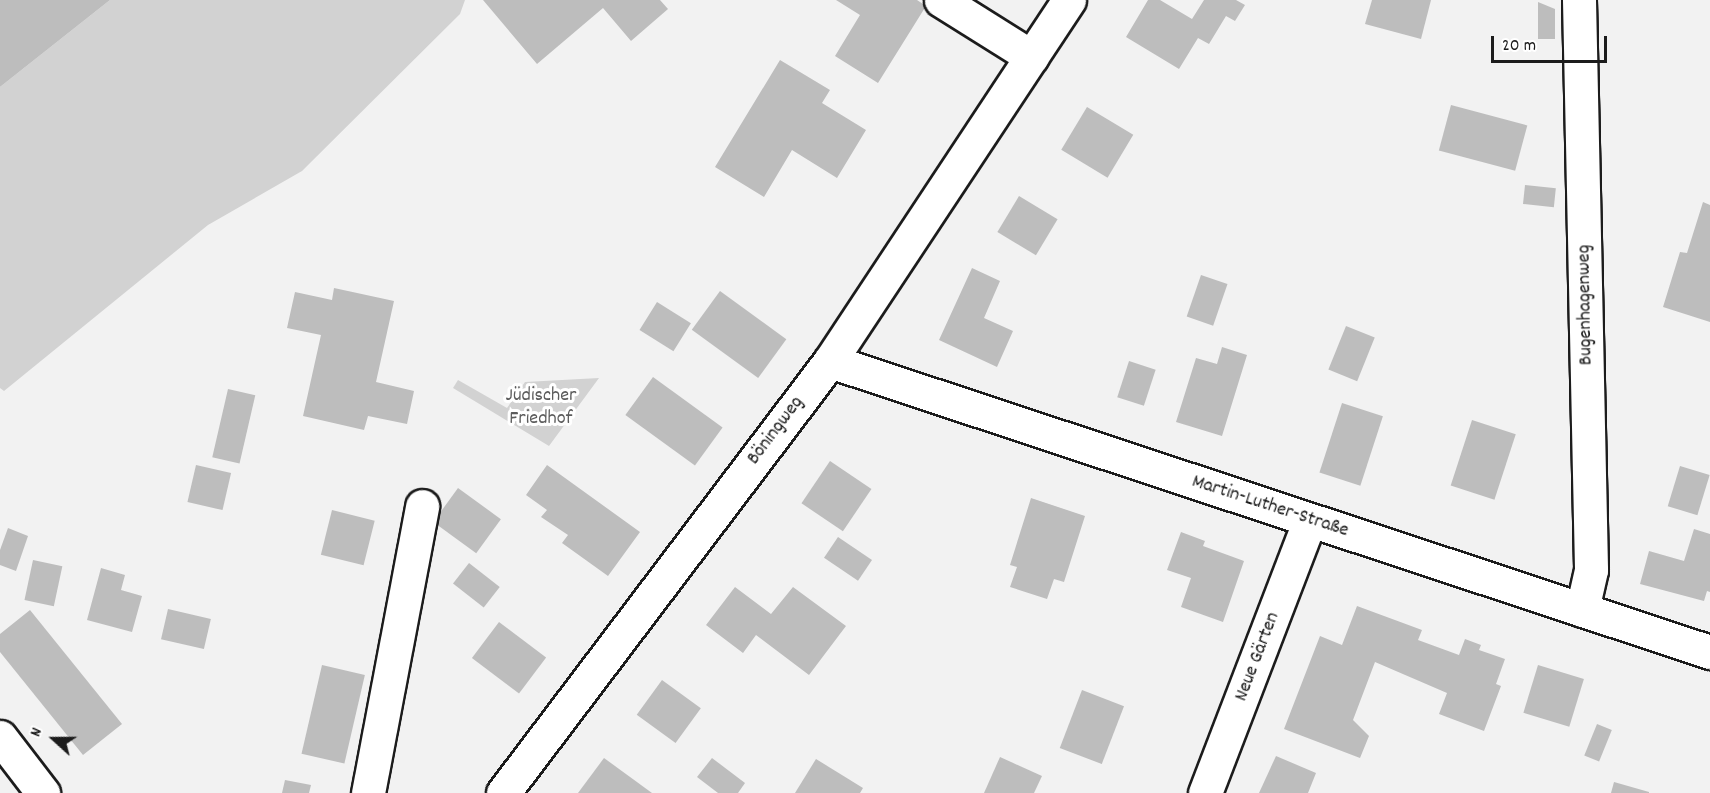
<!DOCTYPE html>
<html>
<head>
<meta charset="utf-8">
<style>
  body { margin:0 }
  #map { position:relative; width:1710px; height:793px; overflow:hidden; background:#f2f2f2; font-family:Dekko,sans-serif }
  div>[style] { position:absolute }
  .green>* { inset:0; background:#d2d2d2 }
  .building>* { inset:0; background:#bdbdbd; transform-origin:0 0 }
  .roads { filter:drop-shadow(2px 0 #1c1c1c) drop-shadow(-2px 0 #1c1c1c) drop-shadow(0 2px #1c1c1c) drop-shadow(0 -2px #1c1c1c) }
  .minor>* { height:33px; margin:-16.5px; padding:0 16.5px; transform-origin:16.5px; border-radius:16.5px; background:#fff }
  .major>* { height:33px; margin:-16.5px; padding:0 16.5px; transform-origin:16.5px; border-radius:16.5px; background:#fff }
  span { translate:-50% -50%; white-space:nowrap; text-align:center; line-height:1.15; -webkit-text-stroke:6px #fff; paint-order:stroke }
  .street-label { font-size:20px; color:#1c1c1c }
  .park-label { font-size:20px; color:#5c5c5c }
  .north { position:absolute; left:24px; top:709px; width:60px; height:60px; -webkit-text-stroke:4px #fff; paint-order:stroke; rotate:291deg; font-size:16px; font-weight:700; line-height:24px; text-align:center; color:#1c1c1c }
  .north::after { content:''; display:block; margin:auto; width:21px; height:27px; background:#1c1c1c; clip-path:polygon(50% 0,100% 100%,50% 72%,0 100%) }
  .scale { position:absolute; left:1491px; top:36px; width:116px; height:27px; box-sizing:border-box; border:3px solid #1c1c1c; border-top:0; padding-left:8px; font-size:18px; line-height:21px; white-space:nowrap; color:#1c1c1c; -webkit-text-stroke:4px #fff; paint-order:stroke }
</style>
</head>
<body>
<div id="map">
  <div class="green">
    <i style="clip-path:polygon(110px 0,465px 0,460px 14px,302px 171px,208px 225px,4px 391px,0 388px,0 87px)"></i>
    <i style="clip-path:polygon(599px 378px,549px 446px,453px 388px,458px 380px,507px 408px,525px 382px)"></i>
  </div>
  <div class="building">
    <i style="clip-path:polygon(0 0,110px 0,0 87px)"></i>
    <i style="clip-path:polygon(483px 0,660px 0,668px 9px,631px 41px,603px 8px,537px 64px)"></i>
    <i style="clip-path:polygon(836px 0,917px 0,926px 6px,878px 83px,835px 56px,860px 15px)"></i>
    <i style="clip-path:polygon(1148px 0,1160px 0,1192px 19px,1204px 0,1236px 0,1245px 5px,1235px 21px,1226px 16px,1209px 44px,1198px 38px,1179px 69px,1126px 37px)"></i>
    <i style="clip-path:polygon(1372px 0,1431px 0,1421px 39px,1365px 24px)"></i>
    <i style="clip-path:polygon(1538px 2px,1555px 9px,1555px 39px,1538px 39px)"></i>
    <i style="clip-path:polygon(780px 60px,830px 90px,822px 103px,866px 130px,837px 178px,792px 150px,764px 197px,715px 167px)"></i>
    <i style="left:1451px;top:105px;width:79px;height:47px;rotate:15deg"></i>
    <i style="left:1087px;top:107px;width:54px;height:50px;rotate:31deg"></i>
    <i style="left:1525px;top:185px;width:31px;height:19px;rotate:6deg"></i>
    <i style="left:1019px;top:196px;width:45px;height:42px;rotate:31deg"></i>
    <i style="clip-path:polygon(1703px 202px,1710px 205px,1710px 322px,1663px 307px,1680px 252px,1687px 253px)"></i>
    <i style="clip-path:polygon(972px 268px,1000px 281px,984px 318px,1013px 331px,997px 367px,939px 340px)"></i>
    <i style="left:1201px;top:275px;width:28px;height:44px;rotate:19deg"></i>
    <i style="clip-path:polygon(334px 288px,394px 301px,376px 382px,414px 391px,407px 424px,368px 416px,364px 430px,303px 416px,321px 335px,287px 328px,295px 292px,332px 300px)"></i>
    <i style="left:720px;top:291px;width:82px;height:48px;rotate:36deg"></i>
    <i style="left:657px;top:302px;width:40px;height:33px;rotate:32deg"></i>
    <i style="left:1346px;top:326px;width:31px;height:47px;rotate:22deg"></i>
    <i style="clip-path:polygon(1222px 347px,1247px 355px,1222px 436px,1176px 422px,1196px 358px,1217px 364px)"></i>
    <i style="left:1129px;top:361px;width:28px;height:38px;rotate:18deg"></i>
    <i style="left:653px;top:377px;width:86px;height:47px;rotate:36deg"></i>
    <i style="left:228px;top:389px;width:28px;height:70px;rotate:13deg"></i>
    <i style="left:1342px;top:403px;width:43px;height:73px;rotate:18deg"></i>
    <i style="left:1472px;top:420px;width:46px;height:69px;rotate:18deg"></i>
    <i style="left:830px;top:461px;width:50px;height:51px;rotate:34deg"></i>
    <i style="left:196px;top:465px;width:36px;height:38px;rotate:13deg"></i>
    <i style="clip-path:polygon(547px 465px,640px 532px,608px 576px,562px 543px,568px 535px,541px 517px,547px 510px,526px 495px)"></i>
    <i style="left:1680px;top:466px;width:31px;height:42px;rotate:17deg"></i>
    <i style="left:458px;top:488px;width:53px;height:42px;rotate:36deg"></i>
    <i style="clip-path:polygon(1031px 498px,1085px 516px,1064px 582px,1054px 579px,1047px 599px,1010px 587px,1017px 567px,1010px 565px)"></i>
    <i style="left:332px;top:510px;width:44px;height:46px;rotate:14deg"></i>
    <i style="clip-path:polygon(8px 528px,28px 536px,16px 571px,0 565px,0 550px)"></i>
    <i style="clip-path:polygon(1694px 529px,1710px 534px,1710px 592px,1707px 591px,1704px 601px,1640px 584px,1649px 551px,1684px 561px)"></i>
    <i style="clip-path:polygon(1181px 532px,1205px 541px,1203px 546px,1244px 561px,1223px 622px,1181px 607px,1191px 578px,1167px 570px)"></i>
    <i style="left:838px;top:537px;width:41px;height:25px;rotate:34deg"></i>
    <i style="left:33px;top:560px;width:30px;height:41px;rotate:12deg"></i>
    <i style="left:469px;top:563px;width:39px;height:26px;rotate:38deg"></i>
    <i style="clip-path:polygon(101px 568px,125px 575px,121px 590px,142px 596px,132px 632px,87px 620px)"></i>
    <i style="clip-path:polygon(735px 587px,771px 614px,793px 587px,846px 626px,809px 675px,756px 635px,743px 653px,706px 625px)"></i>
    <i style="clip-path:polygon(1357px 606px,1422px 630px,1418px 640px,1459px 655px,1465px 639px,1481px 645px,1479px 650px,1505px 659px,1496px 684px,1501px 686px,1484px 731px,1439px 714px,1447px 693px,1375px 662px,1353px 720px,1369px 736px,1360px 758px,1284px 729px,1320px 636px,1342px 645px)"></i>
    <i style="left:168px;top:609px;width:44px;height:31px;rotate:13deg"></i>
    <i style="clip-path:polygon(30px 610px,122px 724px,83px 755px,0 652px,0 634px)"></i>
    <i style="left:499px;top:622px;width:59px;height:45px;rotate:37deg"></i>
    <i style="left:322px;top:665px;width:44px;height:91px;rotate:13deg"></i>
    <i style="left:1538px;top:665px;width:48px;height:50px;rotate:17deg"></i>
    <i style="left:662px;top:680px;width:48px;height:43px;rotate:36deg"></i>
    <i style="left:1082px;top:690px;width:45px;height:62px;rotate:21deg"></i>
    <i style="left:1597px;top:724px;width:16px;height:34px;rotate:22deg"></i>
    <i style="clip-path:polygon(1276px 756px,1316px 773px,1308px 793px,1259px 793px)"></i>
    <i style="clip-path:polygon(1000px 757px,1042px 776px,1034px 793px,984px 793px)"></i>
    <i style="clip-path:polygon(604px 758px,652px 793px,578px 793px)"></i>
    <i style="clip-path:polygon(712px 758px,745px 783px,738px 793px,718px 793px,697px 777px)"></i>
    <i style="clip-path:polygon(816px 759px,863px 788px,860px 793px,795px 793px)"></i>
    <i style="clip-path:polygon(285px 780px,311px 785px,309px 793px,282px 793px)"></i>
    <i style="clip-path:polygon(1614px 782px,1649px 792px,1649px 793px,1611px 793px)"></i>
  </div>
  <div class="roads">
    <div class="minor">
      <i style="left:941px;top:0;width:107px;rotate:32.1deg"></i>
      <i style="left:1579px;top:0;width:570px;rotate:88.79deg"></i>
      <i style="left:1591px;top:570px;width:41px;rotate:102.7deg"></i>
      <i style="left:830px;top:361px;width:927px;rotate:18.3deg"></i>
      <i style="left:368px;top:793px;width:292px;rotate:-79.3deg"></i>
      <i style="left:503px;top:793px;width:542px;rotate:-52.88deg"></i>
      <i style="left:830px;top:361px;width:433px;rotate:-56.5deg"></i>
      <i style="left:1205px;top:793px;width:292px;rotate:-69deg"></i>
    </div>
    <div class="major">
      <i style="left:0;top:737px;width:71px;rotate:52.5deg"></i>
    </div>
  </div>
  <div class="street-label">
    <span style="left:1586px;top:305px;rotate:-91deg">Bugenhagenweg</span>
    <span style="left:776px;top:431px;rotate:-53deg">Böningweg</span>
    <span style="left:1270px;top:507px;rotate:18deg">Martin-Luther-Straße</span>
    <span style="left:1258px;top:657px;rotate:-69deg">Neue Gärten</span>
  </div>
  <div class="park-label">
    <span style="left:541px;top:408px">Jüdischer<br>Friedhof</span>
  </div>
  <div class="north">N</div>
  <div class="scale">20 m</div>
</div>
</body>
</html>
